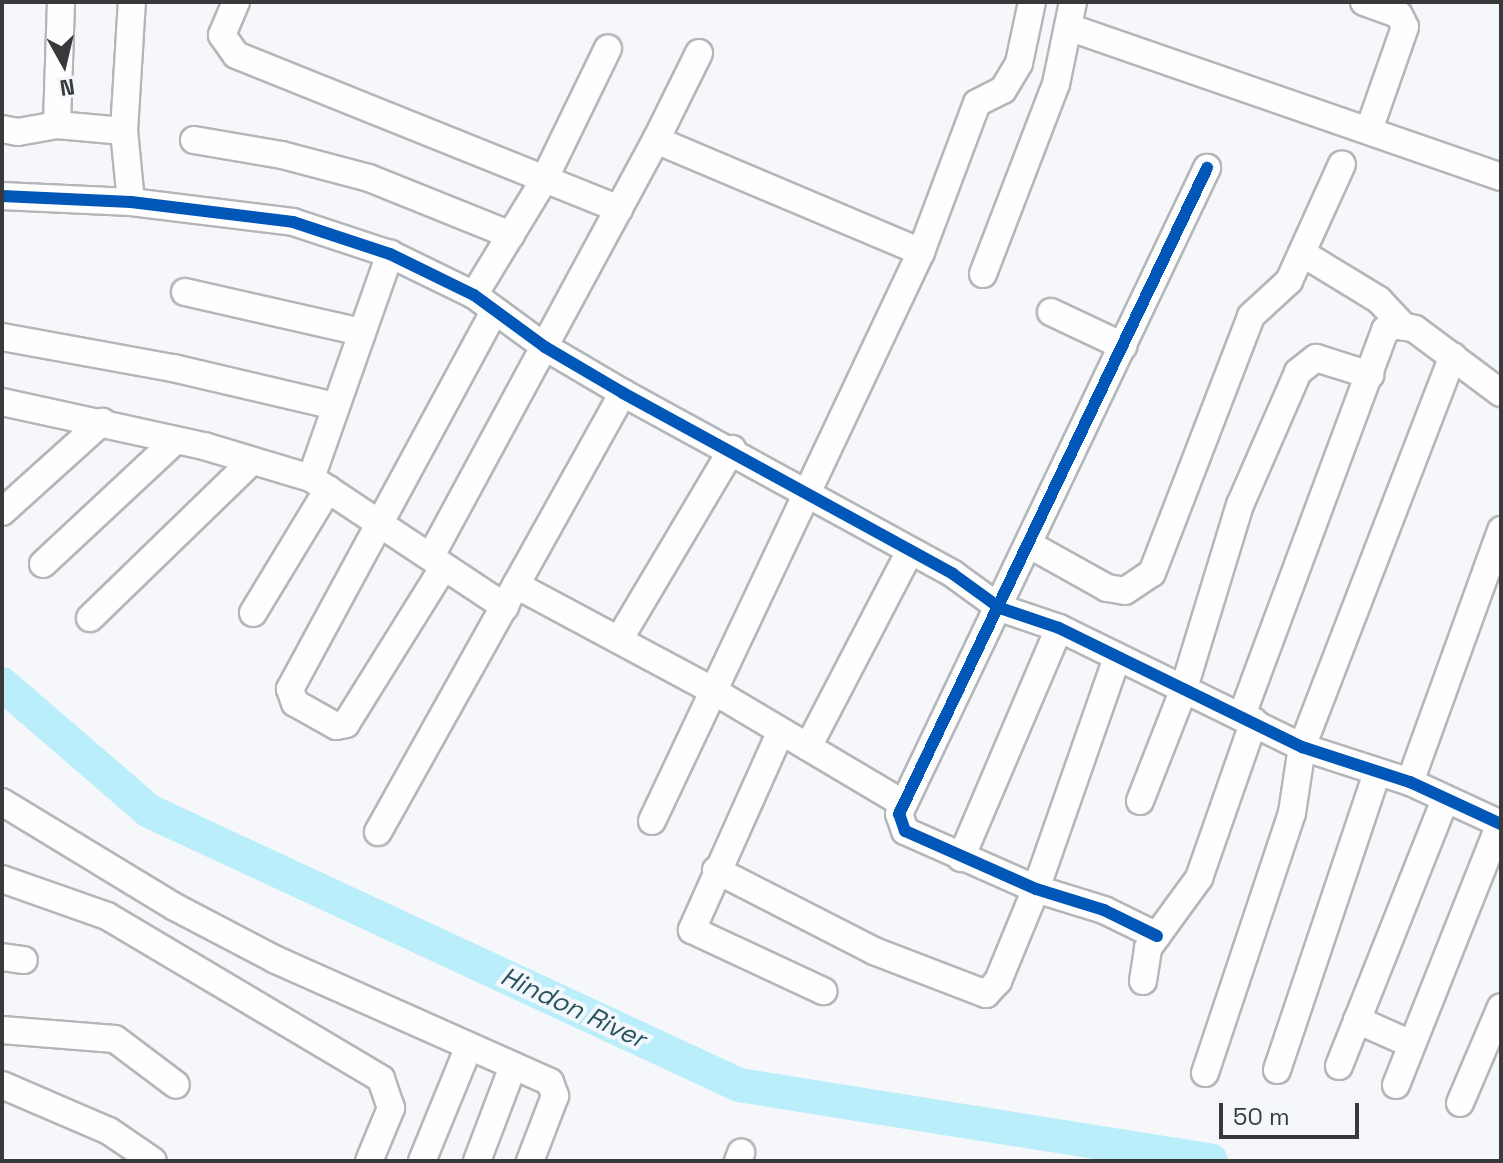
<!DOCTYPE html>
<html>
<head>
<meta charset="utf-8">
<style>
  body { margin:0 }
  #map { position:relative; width:1503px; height:1163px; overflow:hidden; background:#f5f7fa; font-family:"Space Grotesk",sans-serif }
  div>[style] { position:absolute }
  .river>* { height:34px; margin:-17px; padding:0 17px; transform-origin:17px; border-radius:17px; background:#b9eefa }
  .roads { filter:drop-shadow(2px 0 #b5b6b8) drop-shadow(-2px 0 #b5b6b8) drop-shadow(0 2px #b5b6b8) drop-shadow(0 -2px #b5b6b8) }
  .minor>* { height:26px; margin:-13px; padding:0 13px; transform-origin:13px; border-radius:13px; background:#fefefe }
  .cycleway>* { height:12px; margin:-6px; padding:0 6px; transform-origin:6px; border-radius:6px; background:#0057b8 }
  span { translate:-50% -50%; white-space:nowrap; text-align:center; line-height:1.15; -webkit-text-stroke:8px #f3f7fc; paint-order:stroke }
  .water-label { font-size:26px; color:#28545d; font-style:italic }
  .frame { position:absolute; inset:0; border:4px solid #37393b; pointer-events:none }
  .north { position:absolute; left:24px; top:24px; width:80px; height:80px; -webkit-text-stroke:6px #f3f7fc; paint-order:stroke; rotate:172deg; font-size:22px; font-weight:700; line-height:32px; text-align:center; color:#37393b }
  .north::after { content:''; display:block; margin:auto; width:28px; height:36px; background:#37393b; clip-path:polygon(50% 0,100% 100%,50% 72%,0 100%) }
  .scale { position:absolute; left:1219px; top:1103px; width:140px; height:36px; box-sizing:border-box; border:4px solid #37393b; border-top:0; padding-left:10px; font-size:24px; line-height:28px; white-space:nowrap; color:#37393b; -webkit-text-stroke:6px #f3f7fc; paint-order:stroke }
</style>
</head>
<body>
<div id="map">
  <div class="river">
    <i style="left:2px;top:684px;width:194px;rotate:40.8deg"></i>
    <i style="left:149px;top:811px;width:651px;rotate:24.91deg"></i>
    <i style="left:739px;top:1085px;width:478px;rotate:9.1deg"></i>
  </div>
  <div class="roads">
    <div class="minor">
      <i style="left:61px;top:2px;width:123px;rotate:91.9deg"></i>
      <i style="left:57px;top:125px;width:67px;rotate:5.1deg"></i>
      <i style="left:236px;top:2px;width:36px;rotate:113deg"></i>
      <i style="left:222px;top:35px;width:24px;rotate:55deg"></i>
      <i style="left:236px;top:55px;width:413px;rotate:21.9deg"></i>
      <i style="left:1364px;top:2px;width:37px;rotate:20deg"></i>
      <i style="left:1399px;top:15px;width:13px;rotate:63deg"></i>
      <i style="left:1405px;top:27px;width:109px;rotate:109.3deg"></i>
      <i style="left:1068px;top:27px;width:458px;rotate:19.1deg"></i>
      <i style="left:2px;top:129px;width:16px;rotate:11deg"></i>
      <i style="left:18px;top:132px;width:40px;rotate:-10deg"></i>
      <i style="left:194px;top:140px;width:89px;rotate:9.7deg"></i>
      <i style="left:282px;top:155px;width:90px;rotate:14.8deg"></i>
      <i style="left:369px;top:178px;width:153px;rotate:21.9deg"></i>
      <i style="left:656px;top:140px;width:97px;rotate:-63.7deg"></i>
      <i style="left:2px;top:196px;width:129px;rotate:2.7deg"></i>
      <i style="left:131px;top:202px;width:163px;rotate:7deg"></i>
      <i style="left:293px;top:222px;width:102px;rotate:18.3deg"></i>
      <i style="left:390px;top:254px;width:93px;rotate:26deg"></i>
      <i style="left:474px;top:295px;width:88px;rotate:36.2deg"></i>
      <i style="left:545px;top:347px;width:91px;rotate:30.5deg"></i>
      <i style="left:623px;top:393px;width:376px;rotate:28.7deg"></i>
      <i style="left:953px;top:574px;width:58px;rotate:35.9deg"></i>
      <i style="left:1000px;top:608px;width:62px;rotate:18.7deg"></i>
      <i style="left:1059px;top:628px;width:271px;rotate:26.1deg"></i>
      <i style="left:1302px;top:747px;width:114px;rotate:18deg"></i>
      <i style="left:1410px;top:782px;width:100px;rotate:24.8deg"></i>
      <i style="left:131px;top:202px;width:71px;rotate:-95.6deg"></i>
      <i style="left:124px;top:131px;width:129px;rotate:-86.5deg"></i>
      <i style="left:1302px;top:253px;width:90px;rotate:31.4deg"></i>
      <i style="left:1379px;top:300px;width:37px;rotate:47deg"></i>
      <i style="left:983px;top:274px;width:204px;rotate:-69deg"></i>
      <i style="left:1056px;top:84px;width:84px;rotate:-78.3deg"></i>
      <i style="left:185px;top:292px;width:180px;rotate:12.8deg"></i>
      <i style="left:474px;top:295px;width:137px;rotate:-58.7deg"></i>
      <i style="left:545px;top:178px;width:144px;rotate:-64.1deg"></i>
      <i style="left:1051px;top:312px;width:80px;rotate:25.3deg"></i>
      <i style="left:2px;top:337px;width:174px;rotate:10.3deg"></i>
      <i style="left:173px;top:368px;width:166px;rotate:13.2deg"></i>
      <i style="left:2px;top:402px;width:207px;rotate:12.3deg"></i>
      <i style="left:204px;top:446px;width:112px;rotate:16.7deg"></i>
      <i style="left:311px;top:478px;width:233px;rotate:33.6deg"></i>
      <i style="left:311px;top:478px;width:238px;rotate:-70.6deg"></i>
      <i style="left:2px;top:512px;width:135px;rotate:-42deg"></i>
      <i style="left:1030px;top:545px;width:88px;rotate:29.2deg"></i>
      <i style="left:1107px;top:588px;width:18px;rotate:9deg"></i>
      <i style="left:1125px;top:591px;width:32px;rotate:-34deg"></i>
      <i style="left:1152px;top:573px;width:275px;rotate:-68.9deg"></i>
      <i style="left:1251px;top:316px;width:52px;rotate:-42.6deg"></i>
      <i style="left:1289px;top:281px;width:128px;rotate:-65.6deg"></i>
      <i style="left:431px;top:556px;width:473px;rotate:-61.6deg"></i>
      <i style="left:656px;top:140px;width:288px;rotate:22.9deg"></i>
      <i style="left:43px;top:564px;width:180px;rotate:-43deg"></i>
      <i style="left:443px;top:568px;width:184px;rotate:121.9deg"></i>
      <i style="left:346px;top:724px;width:10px;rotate:169deg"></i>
      <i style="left:336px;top:726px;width:47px;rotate:-150.7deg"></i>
      <i style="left:295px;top:703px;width:15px;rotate:-110deg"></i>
      <i style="left:290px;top:689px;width:429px;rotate:-61.6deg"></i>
      <i style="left:516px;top:585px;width:220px;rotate:-60.9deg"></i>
      <i style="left:253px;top:613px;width:145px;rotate:-58.8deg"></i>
      <i style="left:90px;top:618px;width:224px;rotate:-44.1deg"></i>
      <i style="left:620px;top:638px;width:220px;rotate:-59.3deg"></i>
      <i style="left:1242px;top:715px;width:411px;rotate:-69.6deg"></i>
      <i style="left:1385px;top:330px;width:14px;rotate:-21deg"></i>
      <i style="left:1398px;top:325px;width:17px;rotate:13deg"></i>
      <i style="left:1415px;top:329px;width:107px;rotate:36.7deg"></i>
      <i style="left:780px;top:733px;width:216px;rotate:114.1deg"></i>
      <i style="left:692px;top:930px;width:145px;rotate:25deg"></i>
      <i style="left:808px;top:747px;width:219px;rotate:-62.5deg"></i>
      <i style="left:1410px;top:782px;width:268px;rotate:-70.1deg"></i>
      <i style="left:1140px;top:801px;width:118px;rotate:-68.6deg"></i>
      <i style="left:1183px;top:691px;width:195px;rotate:-73deg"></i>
      <i style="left:1240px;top:505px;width:145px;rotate:-66.4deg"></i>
      <i style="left:1298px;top:372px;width:23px;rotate:-38deg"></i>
      <i style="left:1316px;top:358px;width:57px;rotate:17.5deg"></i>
      <i style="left:2px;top:802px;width:202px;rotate:31.3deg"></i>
      <i style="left:175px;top:907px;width:112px;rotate:27.7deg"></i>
      <i style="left:274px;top:959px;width:302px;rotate:24deg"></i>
      <i style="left:550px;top:1082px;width:15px;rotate:70deg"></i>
      <i style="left:555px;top:1096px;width:70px;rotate:111deg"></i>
      <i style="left:652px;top:821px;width:629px;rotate:-64.7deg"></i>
      <i style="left:921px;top:252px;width:159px;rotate:-69.4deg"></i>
      <i style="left:977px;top:103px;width:29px;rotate:-27deg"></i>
      <i style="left:1003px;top:90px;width:31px;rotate:-59deg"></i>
      <i style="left:1019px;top:63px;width:62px;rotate:-78deg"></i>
      <i style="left:378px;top:832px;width:283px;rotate:-60.8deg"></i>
      <i style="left:516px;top:585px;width:222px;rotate:28.2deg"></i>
      <i style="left:712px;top:690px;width:221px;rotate:30.7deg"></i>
      <i style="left:961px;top:858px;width:250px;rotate:-66.9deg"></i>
      <i style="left:716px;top:870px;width:178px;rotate:27.1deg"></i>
      <i style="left:874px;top:951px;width:120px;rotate:21deg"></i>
      <i style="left:986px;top:994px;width:18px;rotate:-47deg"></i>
      <i style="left:998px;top:981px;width:100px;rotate:-67.6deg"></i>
      <i style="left:1036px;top:889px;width:245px;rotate:-70.7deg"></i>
      <i style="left:2px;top:879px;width:111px;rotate:19.4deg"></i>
      <i style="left:107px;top:916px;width:319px;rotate:30.7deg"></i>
      <i style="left:381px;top:1079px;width:31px;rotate:71deg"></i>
      <i style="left:391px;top:1108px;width:57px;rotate:112.5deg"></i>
      <i style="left:1157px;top:936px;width:59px;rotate:-153.9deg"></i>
      <i style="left:1104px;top:910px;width:71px;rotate:-162.8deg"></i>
      <i style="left:1036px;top:889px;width:143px;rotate:-156.1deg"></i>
      <i style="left:905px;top:831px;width:18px;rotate:-109deg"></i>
      <i style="left:899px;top:814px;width:716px;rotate:-64.51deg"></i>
      <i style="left:2px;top:957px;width:22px;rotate:8deg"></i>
      <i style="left:1143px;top:981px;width:33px;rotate:-81deg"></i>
      <i style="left:1148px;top:948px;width:87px;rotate:-53.9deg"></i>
      <i style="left:1199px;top:878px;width:166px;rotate:-70.7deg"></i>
      <i style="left:1357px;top:1020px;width:59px;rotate:24deg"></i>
      <i style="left:2px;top:1030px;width:113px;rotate:4.6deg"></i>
      <i style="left:115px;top:1039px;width:76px;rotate:37deg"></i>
      <i style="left:1339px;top:1066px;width:287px;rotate:-68.3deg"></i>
      <i style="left:1277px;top:1070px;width:314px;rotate:-71.4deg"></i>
      <i style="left:1205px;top:1073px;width:274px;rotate:-71.5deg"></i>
      <i style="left:1292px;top:813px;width:67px;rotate:-81.4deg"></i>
      <i style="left:1302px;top:747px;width:419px;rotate:-68.9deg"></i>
      <i style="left:2px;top:1085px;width:116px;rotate:23.3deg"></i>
      <i style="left:109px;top:1131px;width:53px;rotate:34.3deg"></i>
      <i style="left:1396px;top:1085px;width:282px;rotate:-68.3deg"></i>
      <i style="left:1460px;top:1103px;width:104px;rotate:-66.9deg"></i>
      <i style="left:422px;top:1161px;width:121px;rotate:-67.7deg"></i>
      <i style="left:477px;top:1161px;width:102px;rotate:-69.2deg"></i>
      <i style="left:738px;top:1161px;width:9px;rotate:-69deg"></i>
    </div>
  </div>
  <div class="cycleway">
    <i style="left:2px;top:196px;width:129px;rotate:2.7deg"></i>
    <i style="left:131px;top:202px;width:163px;rotate:7deg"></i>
    <i style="left:293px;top:222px;width:102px;rotate:18.3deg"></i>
    <i style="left:390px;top:254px;width:93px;rotate:26deg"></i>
    <i style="left:474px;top:295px;width:88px;rotate:36.2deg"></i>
    <i style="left:545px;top:347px;width:91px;rotate:30.5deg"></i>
    <i style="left:623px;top:393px;width:376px;rotate:28.7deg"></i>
    <i style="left:953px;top:574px;width:58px;rotate:35.9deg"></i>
    <i style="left:1000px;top:608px;width:62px;rotate:18.7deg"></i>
    <i style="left:1059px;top:628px;width:271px;rotate:26.1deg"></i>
    <i style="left:1302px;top:747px;width:114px;rotate:18deg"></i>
    <i style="left:1410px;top:782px;width:100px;rotate:24.8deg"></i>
    <i style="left:1157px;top:936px;width:59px;rotate:-153.9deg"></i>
    <i style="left:1104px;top:910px;width:71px;rotate:-162.8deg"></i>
    <i style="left:1036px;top:889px;width:143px;rotate:-156.1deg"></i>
    <i style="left:905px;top:831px;width:18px;rotate:-109deg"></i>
    <i style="left:899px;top:814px;width:716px;rotate:-64.51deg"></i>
  </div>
  <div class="water-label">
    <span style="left:573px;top:1008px;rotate:25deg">Hindon River</span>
  </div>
  <div class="frame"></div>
  <div class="north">N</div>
  <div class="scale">50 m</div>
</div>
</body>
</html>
